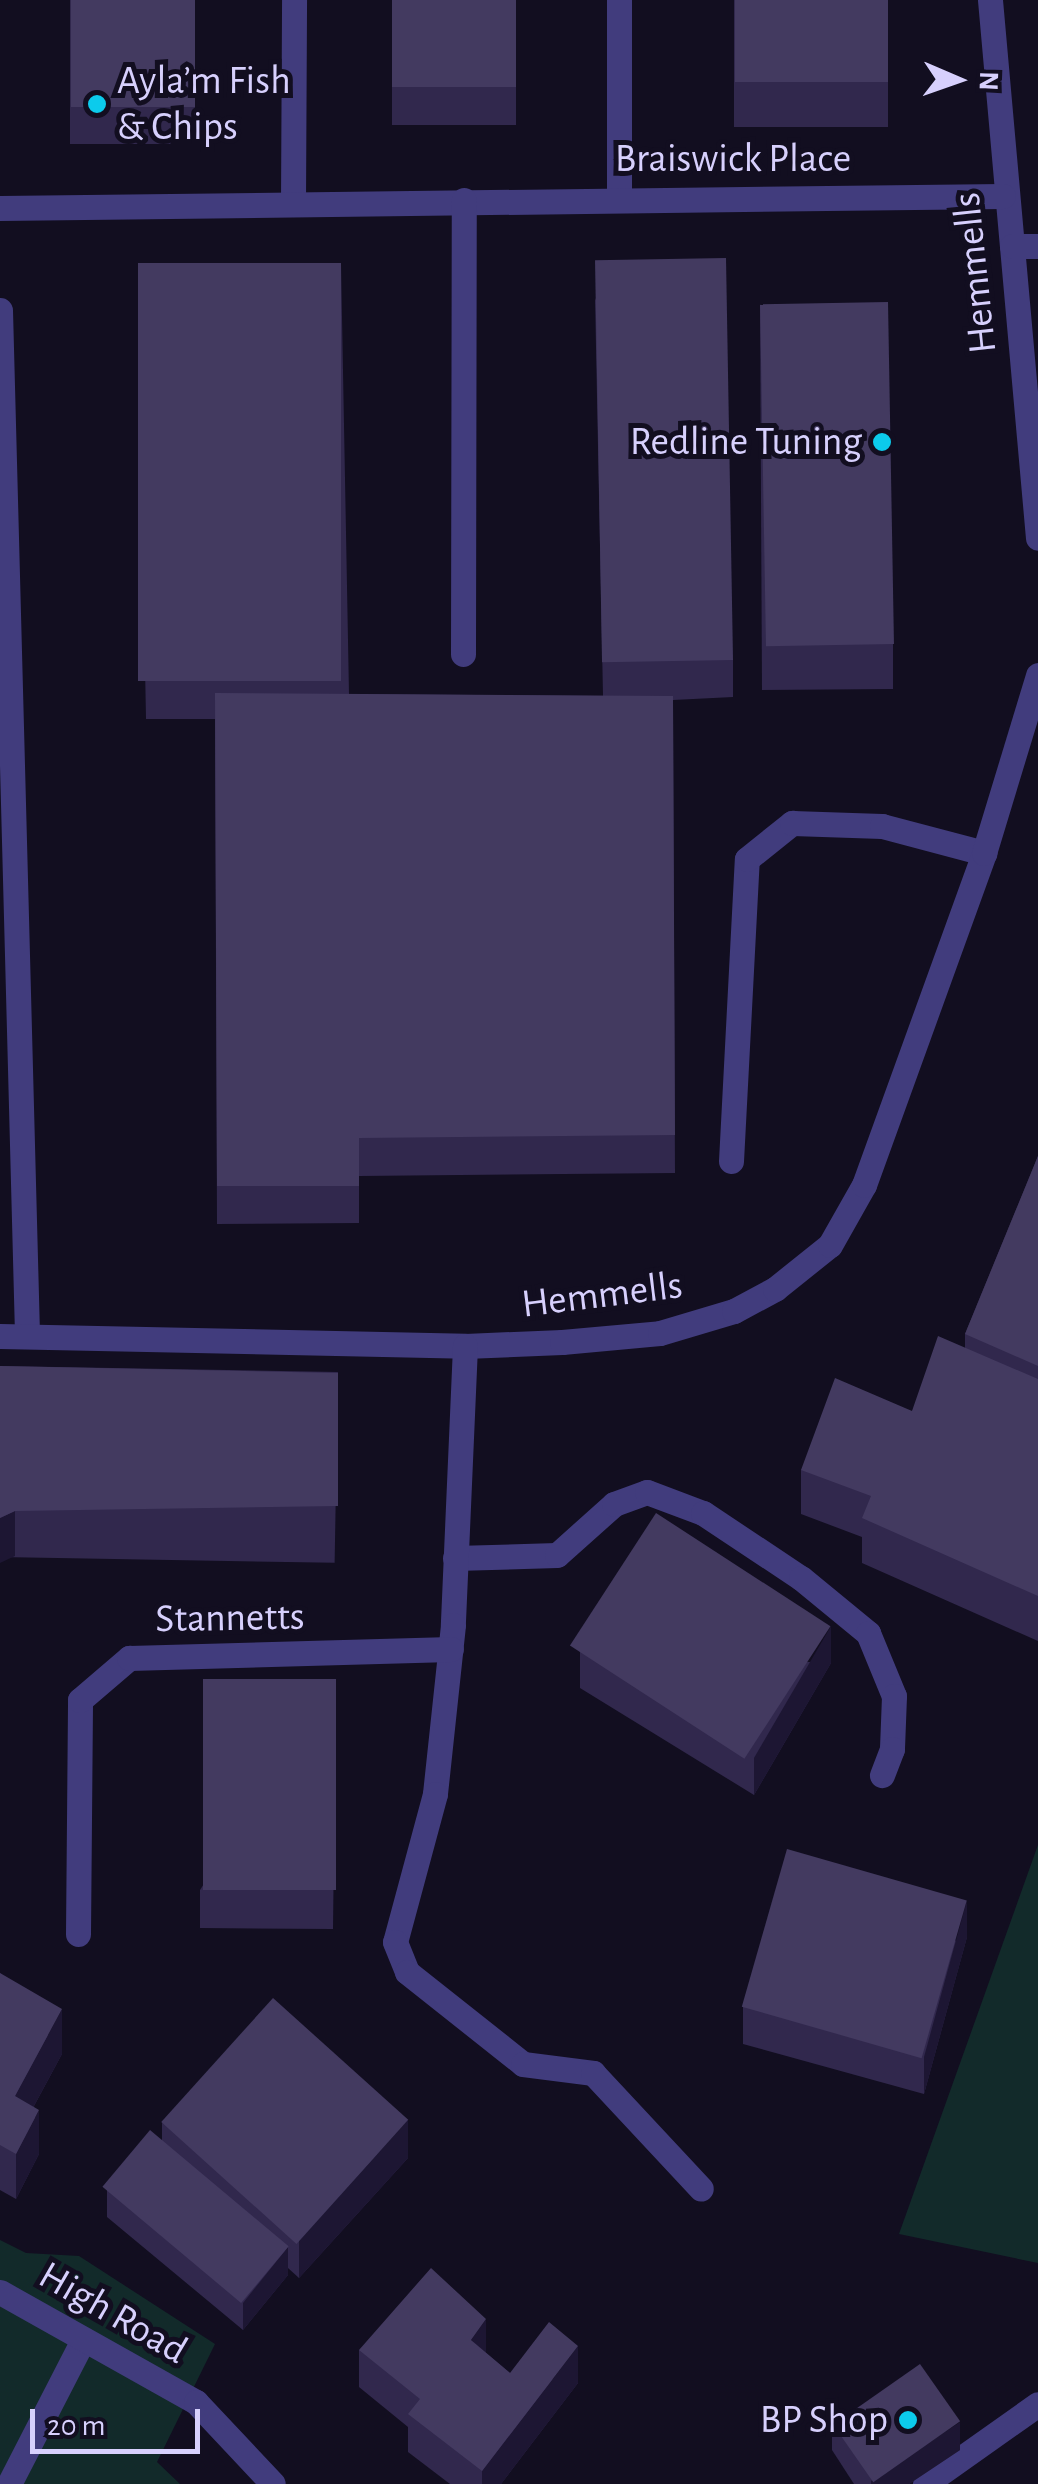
<!DOCTYPE html>
<html>
<head>
<meta charset="utf-8">
<style>
  body { margin:0 }
  #map { position:relative; width:1038px; height:2484px; overflow:hidden; background:#120e20; font-family:"Alegreya Sans",sans-serif }
  div>[style] { position:absolute }
  .green>* { inset:0; background:#122a2a }
  .service>* { height:25px; margin:-12.5px; padding:0 12.5px; transform-origin:12.5px; border-radius:12.5px; background:#413c7d }
  .minor>* { height:25px; margin:-12.5px; padding:0 12.5px; transform-origin:12.5px; border-radius:12.5px; background:#413c7d }
  .tertiary>* { height:25px; margin:-12.5px; padding:0 12.5px; transform-origin:12.5px; border-radius:12.5px; background:#413c7d }
  .wall>* { inset:0; background:#31284d; transform-origin:0 0 }
  .shaded-wall>* { inset:0; background:#1d1633 }
  .building>* { inset:0; background:#433a60; transform-origin:0 0 }
  .dots>* { width:28px; height:28px; translate:-50% -50%; box-sizing:border-box; border:5px solid #120e20; border-radius:50% }
  span { translate:-50% -50%; white-space:nowrap; text-align:center; line-height:1.15; -webkit-text-stroke:10px #120e20; paint-order:stroke }
  .poi-label { font-size:40px; color:#d7d0fd }
  .left { translate:0 -50%; text-align:left }
  .right { translate:-100% -50%; text-align:right }
  .street-label { font-size:40px; color:#d7d0fd }
  .north { position:absolute; left:908px; top:30px; width:100px; height:100px; -webkit-text-stroke:8px #120e20; paint-order:stroke; rotate:92deg; font-size:28px; font-weight:700; line-height:40px; text-align:center; color:#d7d0fd }
  .north::after { content:''; display:block; margin:auto; width:35px; height:45px; background:#d7d0fd; clip-path:polygon(50% 0,100% 100%,50% 72%,0 100%) }
  .scale { position:absolute; left:30px; top:2409px; width:170px; height:45px; box-sizing:border-box; border:5px solid #d7d0fd; border-top:0; padding-left:12px; font-size:30px; line-height:35px; white-space:nowrap; color:#d7d0fd; -webkit-text-stroke:8px #120e20; paint-order:stroke }
</style>
</head>
<body>
<div id="map">
  <div class="green">
    <i style="clip-path:polygon(1038px 1845px,1038px 2263px,899px 2234px)"></i>
    <i style="clip-path:polygon(0 2240px,26px 2253px,79px 2256px,215px 2344px,157px 2462px,180px 2484px,0 2484px)"></i>
  </div>
  <div class="service">
    <i style="left:455px;top:1558px;width:102px;rotate:-1.7deg"></i>
    <i style="left:557px;top:1555px;width:76px;rotate:-41.8deg"></i>
    <i style="left:614px;top:1504px;width:35px;rotate:-20deg"></i>
    <i style="left:647px;top:1492px;width:60px;rotate:20.6deg"></i>
    <i style="left:703px;top:1513px;width:118px;rotate:33.6deg"></i>
    <i style="left:801px;top:1578px;width:87px;rotate:39.4deg"></i>
    <i style="left:868px;top:1633px;width:68px;rotate:67.6deg"></i>
    <i style="left:894px;top:1696px;width:53px;rotate:92.2deg"></i>
    <i style="left:892px;top:1749px;width:28px;rotate:111deg"></i>
    <i style="left:925px;top:2484px;width:138px;rotate:-35.3deg"></i>
  </div>
  <div class="minor">
    <i style="left:619px;top:0;width:196px;rotate:90deg"></i>
    <i style="left:990px;top:0;width:540px;rotate:84.9deg"></i>
    <i style="left:293px;top:202px;width:202px;rotate:-89.7deg"></i>
    <i style="left:0;top:208px;width:1003px;rotate:-0.69deg"></i>
    <i style="left:1012px;top:246px;width:26px"></i>
    <i style="left:0;top:310px;width:1026px;rotate:88.49deg"></i>
    <i style="left:463px;top:654px;width:454px;rotate:-89.9deg"></i>
    <i style="left:731px;top:1161px;width:302px;rotate:-87deg"></i>
    <i style="left:747px;top:859px;width:58px;rotate:-38.7deg"></i>
    <i style="left:792px;top:823px;width:90px;rotate:1.9deg"></i>
    <i style="left:882px;top:826px;width:106px;rotate:14.8deg"></i>
    <i style="left:0;top:1336px;width:465px;rotate:1.2deg"></i>
    <i style="left:465px;top:1346px;width:97px;rotate:-2.4deg"></i>
    <i style="left:562px;top:1342px;width:98px;rotate:-5.2deg"></i>
    <i style="left:660px;top:1333px;width:77px;rotate:-16.6deg"></i>
    <i style="left:734px;top:1311px;width:47px;rotate:-28.2deg"></i>
    <i style="left:775px;top:1289px;width:70px;rotate:-38.7deg"></i>
    <i style="left:830px;top:1245px;width:69px;rotate:-60.5deg"></i>
    <i style="left:864px;top:1185px;width:353px;rotate:-70.1deg"></i>
    <i style="left:984px;top:853px;width:186px;rotate:-73.1deg"></i>
    <i style="left:465px;top:1346px;width:279px;rotate:92.5deg"></i>
    <i style="left:453px;top:1625px;width:170px;rotate:96.1deg"></i>
    <i style="left:435px;top:1794px;width:153px;rotate:105.1deg"></i>
    <i style="left:395px;top:1942px;width:32px;rotate:68deg"></i>
    <i style="left:407px;top:1972px;width:148px;rotate:38.4deg"></i>
    <i style="left:523px;top:2064px;width:71px;rotate:7.3deg"></i>
    <i style="left:593px;top:2073px;width:158px;rotate:47deg"></i>
    <i style="left:78px;top:1934px;width:234px;rotate:-89.5deg"></i>
    <i style="left:80px;top:1700px;width:65px;rotate:-40.6deg"></i>
    <i style="left:129px;top:1658px;width:322px;rotate:-1.6deg"></i>
    <i style="left:9px;top:2484px;width:160px;rotate:-62.8deg"></i>
  </div>
  <div class="tertiary">
    <i style="left:0;top:2292px;width:225px;rotate:29.3deg"></i>
    <i style="left:196px;top:2402px;width:112px;rotate:46.8deg"></i>
  </div>
  <div class="wall">
    <i style="left:70px;top:0;width:125px;height:144px"></i>
    <i style="left:392px;top:0;width:124px;height:125px"></i>
    <i style="left:734px;top:0;width:154px;height:127px"></i>
    <i style="clip-path:polygon(341px 263px,349px 694px,603px 696px,595px 298px,733px 660px,733px 697px,673px 700px,675px 1173px,359px 1176px,359px 1223px,217px 1224px,215px 719px,146px 719px,138px 300px)"></i>
    <i style="clip-path:polygon(760px 304px,893px 644px,893px 689px,762px 690px)"></i>
    <i style="clip-path:polygon(1038px 1156px,1038px 1641px,862px 1563px,862px 1537px,801px 1514px,801px 1470px,912px 1411px,965px 1348px,965px 1334px)"></i>
    <i style="left:0;top:1366px;width:338px;height:191px;rotate:1deg"></i>
    <i style="clip-path:polygon(580px 1651px,831px 1663px,754px 1795px,580px 1688px)"></i>
    <i style="clip-path:polygon(336px 1680px,333px 1929px,200px 1928px,200px 1890px)"></i>
    <i style="clip-path:polygon(967px 1937px,924px 2094px,743px 2044px,743px 2007px)"></i>
    <i style="clip-path:polygon(0 1973px,62px 2054px,34px 2106px,39px 2154px,16px 2199px,0 2190px)"></i>
    <i style="clip-path:polygon(162px 2123px,408px 2158px,299px 2278px,288px 2268px,288px 2275px,243px 2330px,107px 2217px,107px 2190px,162px 2140px)"></i>
    <i style="clip-path:polygon(359px 2350px,486px 2353px,510px 2373px,578px 2383px,501px 2484px,450px 2484px,408px 2452px,408px 2427px,359px 2387px)"></i>
    <i style="clip-path:polygon(832px 2423px,960px 2450px,909px 2484px,854px 2484px,832px 2450px)"></i>
  </div>
  <div class="shaded-wall">
    <i style="clip-path:polygon(15px 1511px,15px 1556px,0 1563px,0 1518px)"></i>
    <i style="clip-path:polygon(831px 1626px,831px 1663px,754px 1795px,754px 1758px)"></i>
    <i style="clip-path:polygon(967px 1900px,967px 1937px,924px 2094px,924px 2057px)"></i>
    <i style="clip-path:polygon(62px 2009px,62px 2054px,15px 2141px,15px 2096px)"></i>
    <i style="clip-path:polygon(39px 2110px,39px 2154px,16px 2199px,16px 2154px)"></i>
    <i style="clip-path:polygon(408px 2120px,408px 2158px,299px 2278px,299px 2240px)"></i>
    <i style="clip-path:polygon(288px 2247px,288px 2275px,243px 2330px,243px 2303px)"></i>
    <i style="clip-path:polygon(486px 2319px,486px 2357px,471px 2340px)"></i>
    <i style="clip-path:polygon(578px 2346px,578px 2383px,501px 2484px,482px 2484px,482px 2471px)"></i>
    <i style="clip-path:polygon(960px 2422px,960px 2450px,909px 2484px,871px 2484px,871px 2481px)"></i>
  </div>
  <div class="building">
    <i style="left:71px;top:0;width:124px;height:107px"></i>
    <i style="left:392px;top:0;width:124px;height:87px"></i>
    <i style="left:735px;top:0;width:153px;height:82px"></i>
    <i style="left:726px;top:258px;width:402px;height:131px;rotate:89deg"></i>
    <i style="left:138px;top:263px;width:203px;height:418px"></i>
    <i style="left:888px;top:302px;width:342px;height:128px;rotate:89deg"></i>
    <i style="clip-path:polygon(215px 693px,673px 696px,675px 1135px,359px 1138px,359px 1186px,217px 1186px)"></i>
    <i style="clip-path:polygon(1038px 1156px,1038px 1366px,965px 1334px)"></i>
    <i style="clip-path:polygon(938px 1336px,1038px 1379px,1038px 1596px,862px 1518px,871px 1496px,801px 1470px,835px 1378px,912px 1411px)"></i>
    <i style="clip-path:polygon(0 1366px,338px 1373px,338px 1506px,15px 1511px,0 1518px)"></i>
    <i style="left:656px;top:1513px;width:208px;height:158px;rotate:33deg"></i>
    <i style="left:203px;top:1679px;width:133px;height:211px"></i>
    <i style="left:787px;top:1849px;width:187px;height:164px;rotate:16deg"></i>
    <i style="clip-path:polygon(0 1973px,62px 2009px,15px 2096px,39px 2110px,16px 2154px,0 2145px)"></i>
    <i style="left:273px;top:1998px;width:182px;height:167px;rotate:42deg"></i>
    <i style="left:150px;top:2130px;width:181px;height:74px;rotate:40deg"></i>
    <i style="clip-path:polygon(431px 2268px,486px 2319px,471px 2340px,510px 2373px,549px 2322px,578px 2346px,482px 2471px,408px 2414px,420px 2399px,359px 2350px)"></i>
    <i style="left:920px;top:2364px;width:70px;height:106px;rotate:55deg"></i>
  </div>
  <div class="dots">
    <i style="left:97px;top:104px;background:#0ccbec"></i>
    <i style="left:882px;top:442px;background:#0ccbec"></i>
    <i style="left:908px;top:2420px;background:#0ccbec"></i>
  </div>
  <div class="poi-label">
    <span class="left" style="left:117px;top:104px">Ayla’m Fish<br>&amp; Chips</span>
    <span class="right" style="left:862px;top:442px">Redline Tuning</span>
    <span class="right" style="left:888px;top:2420px">BP Shop</span>
  </div>
  <div class="street-label">
    <span style="left:733px;top:159px">Braiswick Place</span>
    <span style="left:975px;top:273px;rotate:-96deg">Hemmells</span>
    <span style="left:602px;top:1295px;rotate:-7deg">Hemmells</span>
    <span style="left:230px;top:1618px;rotate:-1deg">Stannetts</span>
    <span style="left:113px;top:2313px;rotate:30deg">High Road</span>
  </div>
  <div class="north">N</div>
  <div class="scale">20 m</div>
</div>
</body>
</html>
